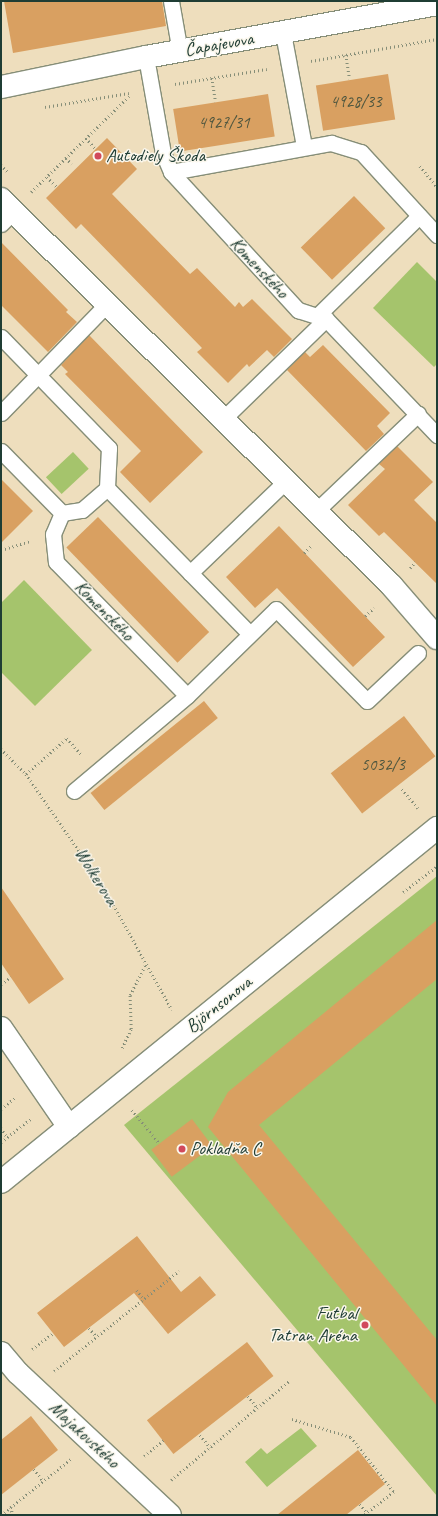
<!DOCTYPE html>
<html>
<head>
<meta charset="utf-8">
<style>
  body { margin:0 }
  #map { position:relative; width:438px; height:1516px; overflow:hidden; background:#eedebd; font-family:Caveat,sans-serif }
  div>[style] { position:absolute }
  .green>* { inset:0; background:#a5c46c; transform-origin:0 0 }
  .building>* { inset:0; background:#d9a061; transform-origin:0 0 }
  .path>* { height:2.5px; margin-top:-1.25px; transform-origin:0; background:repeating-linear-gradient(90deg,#868e78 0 1px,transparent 0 4px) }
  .roads { filter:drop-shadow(1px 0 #868e78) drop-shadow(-1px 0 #868e78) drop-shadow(0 1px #868e78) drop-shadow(0 -1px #868e78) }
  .service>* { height:15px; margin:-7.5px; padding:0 7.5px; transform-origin:7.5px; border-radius:7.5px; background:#fff }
  .minor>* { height:22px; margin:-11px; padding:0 11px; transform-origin:11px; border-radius:11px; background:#fff }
  .dots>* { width:11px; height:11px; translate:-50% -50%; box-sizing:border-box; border:2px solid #fbf7ec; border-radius:50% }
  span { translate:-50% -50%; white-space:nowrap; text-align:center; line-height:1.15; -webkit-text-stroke:3px #fbf7ec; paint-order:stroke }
  .number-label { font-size:17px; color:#4e563f }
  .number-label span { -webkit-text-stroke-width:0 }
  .street-label { font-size:19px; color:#1f3d34 }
  .poi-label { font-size:19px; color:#1f3d34 }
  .left { translate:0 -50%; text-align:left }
  .right { translate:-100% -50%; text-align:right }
  .frame { position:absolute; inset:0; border:2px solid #1f3d34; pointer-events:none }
</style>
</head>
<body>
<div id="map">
  <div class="green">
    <i style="clip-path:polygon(417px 262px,437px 282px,437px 364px,434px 367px,373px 308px)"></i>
    <i style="left:73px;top:452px;width:23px;height:37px;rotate:47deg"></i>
    <i style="clip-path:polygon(24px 580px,92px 650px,35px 706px,1px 672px,1px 603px)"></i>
    <i style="clip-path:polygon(437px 876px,437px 1496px,124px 1125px)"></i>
    <i style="clip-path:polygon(301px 1428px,317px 1446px,267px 1487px,245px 1462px,261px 1448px,267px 1454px)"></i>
  </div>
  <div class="building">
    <i style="clip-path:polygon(4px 1px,162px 1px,166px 26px,13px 53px)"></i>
    <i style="left:388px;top:74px;width:46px;height:73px;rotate:81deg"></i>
    <i style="left:268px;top:94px;width:43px;height:96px;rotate:81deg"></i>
    <i style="clip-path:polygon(107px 138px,137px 169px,112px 194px,190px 274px,197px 268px,235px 307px,239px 302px,243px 307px,252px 299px,292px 339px,274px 357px,267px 350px,249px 367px,247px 364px,228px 383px,197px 352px,202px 348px,81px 224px,76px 229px,46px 198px)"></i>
    <i style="left:354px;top:196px;width:45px;height:74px;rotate:46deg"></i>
    <i style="clip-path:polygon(1px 242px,68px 310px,66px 312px,77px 322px,48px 352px,1px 305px)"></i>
    <i style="clip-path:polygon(89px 335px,203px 452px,150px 503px,120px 472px,141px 451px,65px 374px,68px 372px,61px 365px)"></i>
    <i style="clip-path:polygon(323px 345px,390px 413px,377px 426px,384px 434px,366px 451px,287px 370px,305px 352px,310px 357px)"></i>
    <i style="clip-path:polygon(397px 446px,433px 482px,414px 500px,437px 523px,437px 584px,384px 532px,379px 536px,348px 505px,385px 469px,379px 464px)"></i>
    <i style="clip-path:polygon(1px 479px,33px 511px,1px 543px)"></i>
    <i style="left:98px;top:517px;width:160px;height:44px;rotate:46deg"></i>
    <i style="clip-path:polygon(279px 526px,385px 637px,353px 667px,277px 588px,255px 608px,226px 577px)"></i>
    <i style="left:204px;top:701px;width:22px;height:146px;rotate:51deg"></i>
    <i style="left:404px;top:716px;width:51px;height:93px;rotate:52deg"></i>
    <i style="clip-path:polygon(1px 887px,64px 979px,29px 1004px,1px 963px)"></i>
    <i style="clip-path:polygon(437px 920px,437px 979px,259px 1125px,437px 1340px,437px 1406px,208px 1127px,228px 1092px)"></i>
    <i style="left:192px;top:1119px;width:34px;height:51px;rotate:53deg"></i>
    <i style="clip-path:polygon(137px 1236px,181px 1292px,200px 1276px,216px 1295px,168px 1334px,134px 1293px,64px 1347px,37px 1313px)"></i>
    <i style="left:247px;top:1342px;width:43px;height:127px;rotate:52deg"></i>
    <i style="clip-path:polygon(31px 1416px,58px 1450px,1px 1495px,1px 1440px)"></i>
    <i style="clip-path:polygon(358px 1450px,385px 1484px,346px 1515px,277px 1515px)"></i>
  </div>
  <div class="path">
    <i style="left:346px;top:55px;width:24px;rotate:81deg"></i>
    <i style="left:311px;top:61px;width:128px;rotate:-9.9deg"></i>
    <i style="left:212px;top:78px;width:24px;rotate:81deg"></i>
    <i style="left:175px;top:84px;width:93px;rotate:-9.3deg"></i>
    <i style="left:45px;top:107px;width:85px;rotate:-9.5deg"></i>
    <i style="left:86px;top:138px;width:15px;rotate:48deg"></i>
    <i style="left:66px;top:158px;width:8px;rotate:45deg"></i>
    <i style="left:1px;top:165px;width:11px;rotate:45deg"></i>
    <i style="left:420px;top:166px;width:27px;rotate:51deg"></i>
    <i style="left:47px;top:177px;width:14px;rotate:45deg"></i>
    <i style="left:31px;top:192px;width:137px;rotate:-44.4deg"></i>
    <i style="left:1px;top:550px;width:31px;rotate:-17deg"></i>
    <i style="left:304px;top:553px;width:11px;rotate:-45deg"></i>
    <i style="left:410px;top:568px;width:8px;rotate:-50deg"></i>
    <i style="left:365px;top:616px;width:12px;rotate:-42deg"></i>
    <i style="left:1px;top:749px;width:35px;rotate:45deg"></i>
    <i style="left:26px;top:774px;width:134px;rotate:55.4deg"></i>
    <i style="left:102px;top:884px;width:144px;rotate:60.9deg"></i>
    <i style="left:26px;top:774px;width:55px;rotate:-41.3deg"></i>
    <i style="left:67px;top:738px;width:21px;rotate:49deg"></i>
    <i style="left:402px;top:789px;width:25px;rotate:50deg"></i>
    <i style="left:403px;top:892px;width:43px;rotate:-37.4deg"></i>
    <i style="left:1px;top:984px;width:12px;rotate:-35deg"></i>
    <i style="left:122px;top:1048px;width:21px;rotate:-65deg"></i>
    <i style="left:131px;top:1029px;width:34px;rotate:-92deg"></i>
    <i style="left:130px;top:995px;width:34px;rotate:-63deg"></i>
    <i style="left:1px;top:1109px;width:19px;rotate:-39deg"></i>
    <i style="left:132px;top:1110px;width:44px;rotate:50.5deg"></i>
    <i style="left:1px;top:1128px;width:11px;rotate:56deg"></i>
    <i style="left:1px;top:1142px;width:39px;rotate:-38deg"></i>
    <i style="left:137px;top:1290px;width:12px;rotate:55deg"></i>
    <i style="left:89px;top:1328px;width:12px;rotate:48deg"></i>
    <i style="left:32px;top:1349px;width:26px;rotate:-37deg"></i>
    <i style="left:54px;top:1371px;width:160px;rotate:-38.7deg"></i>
    <i style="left:248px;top:1396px;width:14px;rotate:51deg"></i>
    <i style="left:292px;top:1419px;width:62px;rotate:17deg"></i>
    <i style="left:351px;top:1437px;width:70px;rotate:52deg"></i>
    <i style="left:394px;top:1492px;width:37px;rotate:142deg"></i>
    <i style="left:200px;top:1435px;width:16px;rotate:50deg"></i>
    <i style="left:144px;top:1456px;width:26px;rotate:-39deg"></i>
    <i style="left:34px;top:1469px;width:15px;rotate:53deg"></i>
    <i style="left:171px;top:1480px;width:155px;rotate:-40deg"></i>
    <i style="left:360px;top:1504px;width:11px;rotate:52deg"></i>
    <i style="left:11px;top:1507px;width:8px;rotate:76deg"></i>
    <i style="left:1px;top:1515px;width:90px;rotate:-38.7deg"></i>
  </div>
  <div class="roads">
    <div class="service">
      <i style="left:171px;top:1px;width:52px;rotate:80deg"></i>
      <i style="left:283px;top:33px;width:115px;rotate:79.5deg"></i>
      <i style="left:146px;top:57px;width:97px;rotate:80deg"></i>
      <i style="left:163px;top:153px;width:21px;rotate:67deg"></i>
      <i style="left:171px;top:172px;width:188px;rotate:47.4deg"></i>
      <i style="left:298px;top:310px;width:29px;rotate:18deg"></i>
      <i style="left:326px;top:319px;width:161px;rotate:46.3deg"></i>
      <i style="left:171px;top:172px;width:163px;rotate:-10.3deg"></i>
      <i style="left:331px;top:143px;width:31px;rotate:17deg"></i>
      <i style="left:361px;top:152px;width:113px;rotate:47.5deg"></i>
      <i style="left:1px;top:224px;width:18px;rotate:-45deg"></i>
      <i style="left:317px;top:316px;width:143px;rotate:-44.4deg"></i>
      <i style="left:1px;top:337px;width:155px;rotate:45.8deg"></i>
      <i style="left:109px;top:448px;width:40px;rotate:92.9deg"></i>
      <i style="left:107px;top:488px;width:204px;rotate:45.6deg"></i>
      <i style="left:1px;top:413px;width:152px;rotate:-45.8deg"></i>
      <i style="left:223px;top:419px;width:144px;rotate:-44.2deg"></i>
      <i style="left:1px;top:451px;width:87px;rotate:45.5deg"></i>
      <i style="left:62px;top:513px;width:23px;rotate:113deg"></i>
      <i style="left:53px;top:534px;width:28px;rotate:84deg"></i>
      <i style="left:56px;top:562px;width:187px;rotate:45.6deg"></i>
      <i style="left:316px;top:511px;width:141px;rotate:-43.6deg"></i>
      <i style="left:62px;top:513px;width:20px;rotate:-9deg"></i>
      <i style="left:82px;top:510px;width:33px;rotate:-41deg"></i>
      <i style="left:190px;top:573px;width:133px;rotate:-43.8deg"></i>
      <i style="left:74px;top:791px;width:148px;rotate:-40.1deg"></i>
      <i style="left:187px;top:696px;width:124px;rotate:-44.3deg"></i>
      <i style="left:276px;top:609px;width:129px;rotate:45.3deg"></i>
      <i style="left:367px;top:701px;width:70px;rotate:-43.3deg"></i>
    </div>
    <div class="minor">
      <i style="left:1px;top:87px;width:148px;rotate:-11.7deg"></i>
      <i style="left:146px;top:57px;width:296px;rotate:-10.3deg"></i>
      <i style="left:1px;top:199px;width:550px;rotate:44.71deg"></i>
      <i style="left:392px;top:586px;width:69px;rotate:49.1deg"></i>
      <i style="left:1px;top:1028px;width:120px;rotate:55.5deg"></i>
      <i style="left:1px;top:1182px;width:562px;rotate:-39.07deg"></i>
      <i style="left:1px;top:1353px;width:26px;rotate:50deg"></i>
      <i style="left:18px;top:1373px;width:208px;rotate:43.1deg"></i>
    </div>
  </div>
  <div class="dots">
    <i style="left:98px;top:156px;background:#d1495b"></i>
    <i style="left:182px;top:1149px;background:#d1495b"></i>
    <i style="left:365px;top:1325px;background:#d1495b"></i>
  </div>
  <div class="number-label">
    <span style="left:356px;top:102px">4928/33</span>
    <span style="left:224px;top:123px">4927/31</span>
    <span style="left:383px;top:765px">5032/3</span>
  </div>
  <div class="street-label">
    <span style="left:219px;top:45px;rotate:-10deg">Čapajevova</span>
    <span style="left:259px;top:268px;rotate:47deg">Komenského</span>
    <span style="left:104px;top:611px;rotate:46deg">Komenského</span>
    <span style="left:96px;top:877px;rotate:58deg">Wolkerova</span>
    <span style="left:219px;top:1005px;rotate:-39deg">Björnsonova</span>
    <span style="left:84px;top:1435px;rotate:43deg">Majakovského</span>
  </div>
  <div class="poi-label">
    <span class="left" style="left:106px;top:156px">Autodiely Škoda</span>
    <span class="left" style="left:190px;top:1149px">Pokladňa C</span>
    <span class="right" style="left:357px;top:1325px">Futbal<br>Tatran Aréna</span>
  </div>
  <div class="frame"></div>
</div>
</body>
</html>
